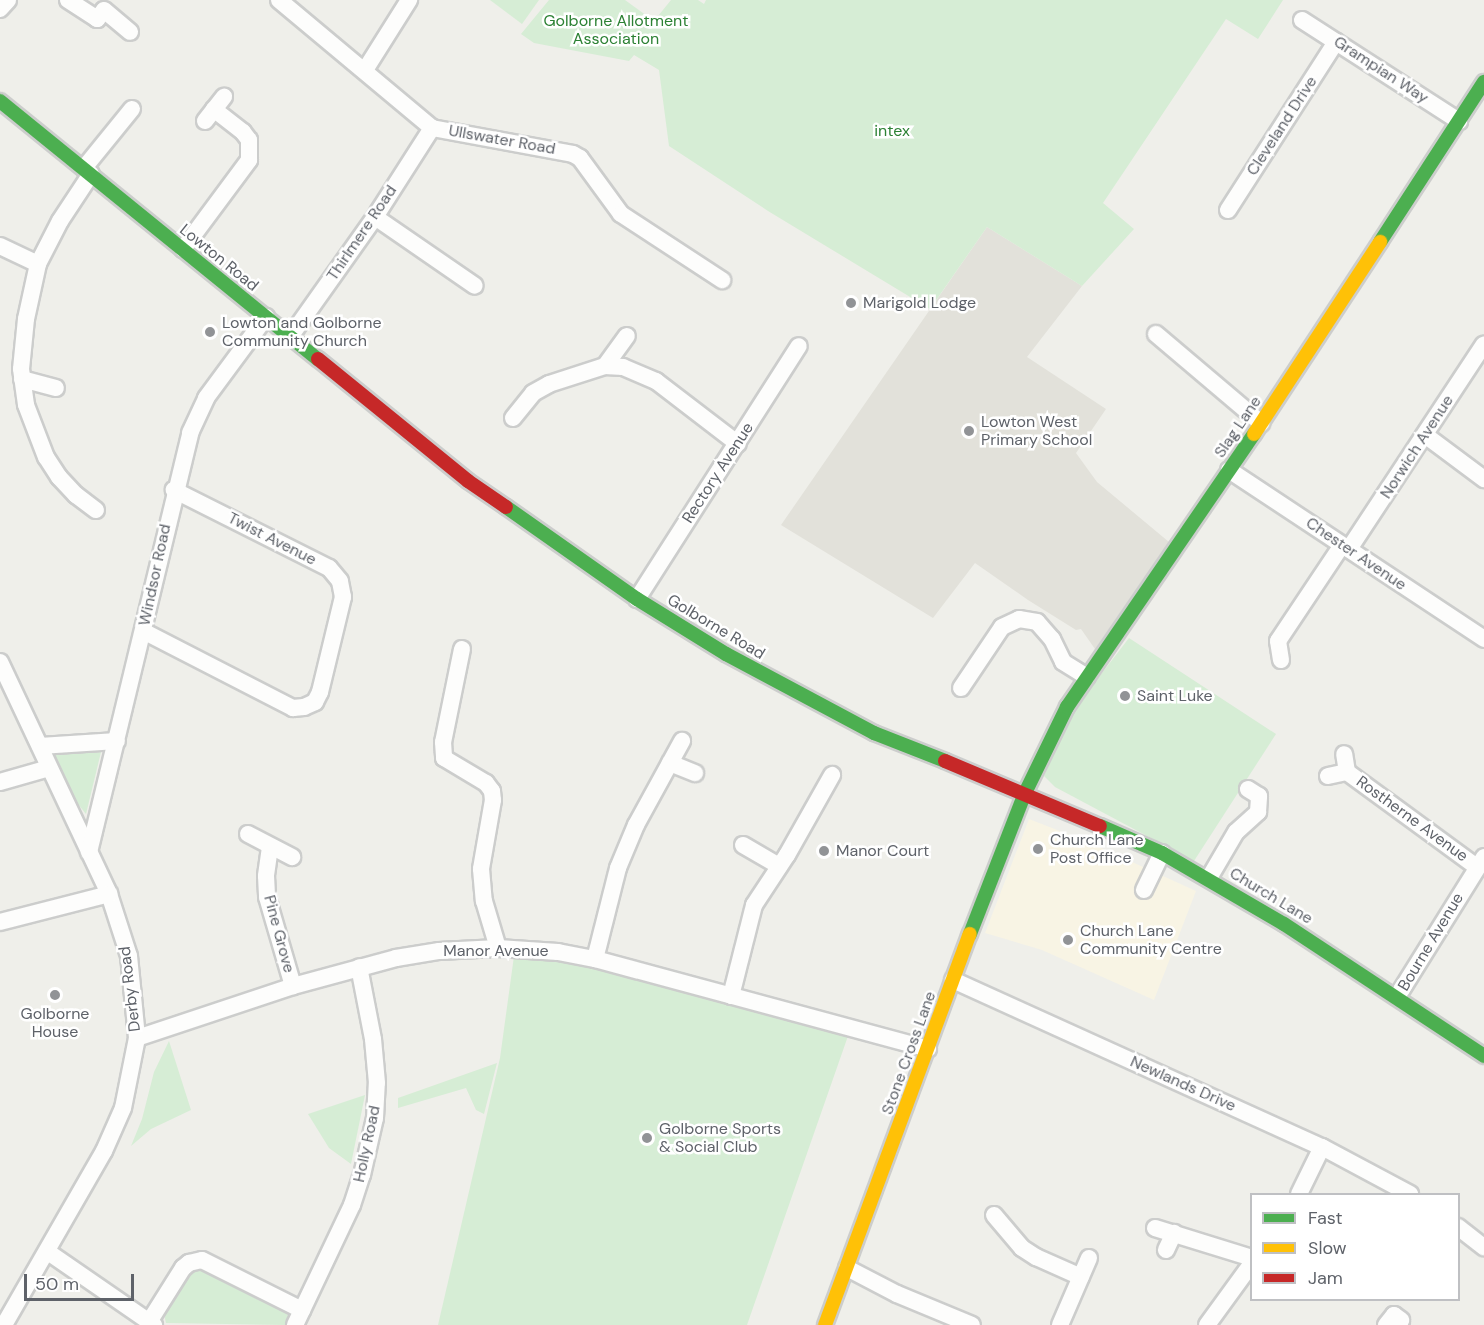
<!DOCTYPE html>
<html>
<head>
<meta charset="utf-8">
<style>
  body { margin:0 }
  #map { position:relative; width:1484px; height:1325px; overflow:hidden; background:#efefea; font-family:"DM Sans",sans-serif }
  div>[style] { position:absolute }
  .commercial>* { inset:0; background:#f8f4e4 }
  .education>* { inset:0; background:#e2e1da }
  .green>* { inset:0; background:#d6edd5 }
  .roads { filter:drop-shadow(2px 0 #cccdcc) drop-shadow(-2px 0 #cccdcc) drop-shadow(0 2px #cccdcc) drop-shadow(0 -2px #cccdcc) }
  .street>* { height:16px; margin:-8px; padding:0 8px; transform-origin:8px; border-radius:8px; background:#fdfdfc }
  .fast>* { height:14px; margin:-7px; padding:0 7px; transform-origin:7px; border-radius:7px; background:#4caf50 }
  .slow>* { height:14px; margin:-7px; padding:0 7px; transform-origin:7px; border-radius:7px; background:#ffc107 }
  .jam>* { height:14px; margin:-7px; padding:0 7px; transform-origin:7px; border-radius:7px; background:#c62828 }
  .dots>* { width:16px; height:16px; translate:-50% -50%; box-sizing:border-box; border:3px solid #fff; border-radius:50% }
  span { translate:-50% -50%; white-space:nowrap; text-align:center; line-height:1.15; -webkit-text-stroke:5px #fff; paint-order:stroke }
  .park-label { font-size:16px; color:#2c8134 }
  .street-label { font-size:16px; color:#5e6269 }
  .poi-label { font-size:16px; color:#5e6269 }
  .left { translate:0 -50%; text-align:left }
  .legend { position:absolute; left:1250px; top:1193px; width:210px; height:108px; box-sizing:border-box; background:#fff; border:2px solid #bfc0c3; margin:0; padding:8px 10px; list-style:none; font-size:18px; color:#5e6269 }
  .legend li { display:flex; align-items:center; gap:12px; height:30px }
  .legend b { width:30px; border:2px solid #bfc0c3 }
  .scale { position:absolute; left:24px; top:1274px; width:110px; height:27px; box-sizing:border-box; border:3px solid #5e6269; border-top:0; padding-left:8px; font-size:18px; line-height:21px; white-space:nowrap; color:#5e6269; -webkit-text-stroke:4px #fff; paint-order:stroke }
</style>
</head>
<body>
<div id="map">
  <div class="commercial">
    <i style="clip-path:polygon(1029px 819px,1088px 842px,1196px 891px,1154px 1000px,1042px 950px,985px 933px)"></i>
  </div>
  <div class="education">
    <i style="clip-path:polygon(987px 227px,1082px 286px,1027px 357px,1106px 409px,1076px 453px,1097px 482px,1169px 542px,1095px 649px,1081px 629px,1076px 630px,1028px 600px,975px 563px,933px 618px,781px 525px)"></i>
  </div>
  <div class="green">
    <i style="clip-path:polygon(490px 0,539px 0,522px 24px)"></i>
    <i style="clip-path:polygon(549px 0,625px 0,654px 21px,671px 0,698px 0,704px 4px,706px 0,1283px 0,1258px 39px,1226px 19px,1103px 203px,1134px 229px,1082px 286px,987px 227px,930px 309px,768px 211px,669px 146px,659px 70px,634px 55px,629px 61px,534px 43px,521px 34px)"></i>
    <i style="clip-path:polygon(1129px 638px,1276px 734px,1194px 861px,1055px 787px,1044px 776px,1072px 712px)"></i>
    <i style="clip-path:polygon(101px 752px,86px 814px,74px 799px,52px 755px)"></i>
    <i style="clip-path:polygon(514px 956px,583px 965px,848px 1036px,747px 1325px,438px 1325px,500px 1058px)"></i>
    <i style="clip-path:polygon(169px 1041px,191px 1110px,151px 1129px,131px 1146px,142px 1119px,154px 1072px)"></i>
    <i style="clip-path:polygon(497px 1063px,484px 1114px,476px 1110px,466px 1088px,398px 1108px,398px 1098px)"></i>
    <i style="clip-path:polygon(365px 1095px,351px 1164px,329px 1148px,308px 1114px)"></i>
    <i style="clip-path:polygon(201px 1266px,287px 1309px,291px 1321px,288px 1325px,166px 1323px,163px 1310px,188px 1269px)"></i>
  </div>
  <div class="roads">
    <div class="street">
      <i style="left:68px;top:0;width:35px;rotate:33deg"></i>
      <i style="left:97px;top:19px;width:11px;rotate:-52deg"></i>
      <i style="left:104px;top:10px;width:34px;rotate:40deg"></i>
      <i style="left:279px;top:0;width:199px;rotate:39.9deg"></i>
      <i style="left:432px;top:128px;width:143px;rotate:10.4deg"></i>
      <i style="left:573px;top:154px;width:8px;rotate:30deg"></i>
      <i style="left:580px;top:158px;width:69px;rotate:53.8deg"></i>
      <i style="left:621px;top:214px;width:121px;rotate:33.2deg"></i>
      <i style="left:0;top:9px;width:12px;rotate:-48deg"></i>
      <i style="left:1302px;top:20px;width:187px;rotate:32.8deg"></i>
      <i style="left:365px;top:70px;width:83px;rotate:-57.8deg"></i>
      <i style="left:205px;top:121px;width:31px;rotate:-52deg"></i>
      <i style="left:84px;top:168px;width:76px;rotate:-50.9deg"></i>
      <i style="left:91px;top:174px;width:56px;rotate:123.4deg"></i>
      <i style="left:60px;top:221px;width:48px;rotate:117.1deg"></i>
      <i style="left:38px;top:264px;width:56px;rotate:102.3deg"></i>
      <i style="left:26px;top:319px;width:50px;rotate:95.7deg"></i>
      <i style="left:21px;top:369px;width:36px;rotate:82deg"></i>
      <i style="left:26px;top:405px;width:56px;rotate:69deg"></i>
      <i style="left:46px;top:457px;width:24px;rotate:57deg"></i>
      <i style="left:59px;top:477px;width:25px;rotate:47deg"></i>
      <i style="left:76px;top:495px;width:25px;rotate:37deg"></i>
      <i style="left:1228px;top:210px;width:200px;rotate:-57.3deg"></i>
      <i style="left:375px;top:217px;width:121px;rotate:34.6deg"></i>
      <i style="left:0;top:246px;width:42px;rotate:25.3deg"></i>
      <i style="left:183px;top:249px;width:111px;rotate:-53.4deg"></i>
      <i style="left:249px;top:160px;width:20px;rotate:-90deg"></i>
      <i style="left:249px;top:140px;width:10px;rotate:-127deg"></i>
      <i style="left:243px;top:132px;width:37px;rotate:-142deg"></i>
      <i style="left:1156px;top:334px;width:138px;rotate:40.3deg"></i>
      <i style="left:290px;top:337px;width:147px;rotate:-54.7deg"></i>
      <i style="left:375px;top:217px;width:106px;rotate:-57.4deg"></i>
      <i style="left:605px;top:366px;width:37px;rotate:-54deg"></i>
      <i style="left:22px;top:379px;width:35px;rotate:15deg"></i>
      <i style="left:513px;top:418px;width:32px;rotate:-51deg"></i>
      <i style="left:533px;top:393px;width:18px;rotate:-29deg"></i>
      <i style="left:549px;top:384px;width:59px;rotate:-17.8deg"></i>
      <i style="left:605px;top:366px;width:18px;rotate:3deg"></i>
      <i style="left:623px;top:367px;width:36px;rotate:23deg"></i>
      <i style="left:656px;top:381px;width:103px;rotate:37.5deg"></i>
      <i style="left:1425px;top:435px;width:74px;rotate:36.7deg"></i>
      <i style="left:1229px;top:470px;width:306px;rotate:33.5deg"></i>
      <i style="left:1349px;top:549px;width:245px;rotate:-56.6deg"></i>
      <i style="left:637px;top:599px;width:300px;rotate:-57.4deg"></i>
      <i style="left:143px;top:631px;width:169px;rotate:27.2deg"></i>
      <i style="left:293px;top:708px;width:11px;rotate:-5deg"></i>
      <i style="left:304px;top:707px;width:12px;rotate:-24deg"></i>
      <i style="left:315px;top:702px;width:11px;rotate:-63deg"></i>
      <i style="left:320px;top:692px;width:98px;rotate:-76.4deg"></i>
      <i style="left:343px;top:597px;width:16px;rotate:-101deg"></i>
      <i style="left:340px;top:581px;width:17px;rotate:-130deg"></i>
      <i style="left:329px;top:568px;width:174px;rotate:-153.3deg"></i>
      <i style="left:462px;top:649px;width:95px;rotate:101.5deg"></i>
      <i style="left:443px;top:742px;width:16px;rotate:86deg"></i>
      <i style="left:444px;top:758px;width:49px;rotate:30.8deg"></i>
      <i style="left:486px;top:783px;width:10px;rotate:53deg"></i>
      <i style="left:492px;top:791px;width:9px;rotate:84deg"></i>
      <i style="left:493px;top:800px;width:70px;rotate:99.9deg"></i>
      <i style="left:481px;top:869px;width:32px;rotate:85deg"></i>
      <i style="left:484px;top:901px;width:49px;rotate:73.4deg"></i>
      <i style="left:1281px;top:660px;width:19px;rotate:-99deg"></i>
      <i style="left:1278px;top:641px;width:115px;rotate:-56.3deg"></i>
      <i style="left:0;top:662px;width:256px;rotate:64.8deg"></i>
      <i style="left:109px;top:894px;width:65px;rotate:72.1deg"></i>
      <i style="left:129px;top:956px;width:82px;rotate:84.4deg"></i>
      <i style="left:137px;top:1038px;width:71px;rotate:101.3deg"></i>
      <i style="left:123px;top:1108px;width:47px;rotate:113.8deg"></i>
      <i style="left:104px;top:1151px;width:201px;rotate:119.9deg"></i>
      <i style="left:961px;top:688px;width:73px;rotate:-56.1deg"></i>
      <i style="left:1002px;top:627px;width:19px;rotate:-25deg"></i>
      <i style="left:1019px;top:619px;width:18px;rotate:9deg"></i>
      <i style="left:1037px;top:622px;width:23px;rotate:49deg"></i>
      <i style="left:1052px;top:639px;width:25px;rotate:64deg"></i>
      <i style="left:1063px;top:662px;width:28px;rotate:32deg"></i>
      <i style="left:40px;top:746px;width:77px;rotate:-3.7deg"></i>
      <i style="left:670px;top:763px;width:27px;rotate:22deg"></i>
      <i style="left:1347px;top:772px;width:161px;rotate:36.2deg"></i>
      <i style="left:1328px;top:776px;width:19px;rotate:-12deg"></i>
      <i style="left:1347px;top:772px;width:18px;rotate:-99deg"></i>
      <i style="left:0;top:782px;width:51px;rotate:-15.9deg"></i>
      <i style="left:248px;top:834px;width:50px;rotate:27.6deg"></i>
      <i style="left:743px;top:845px;width:42px;rotate:30.3deg"></i>
      <i style="left:270px;top:847px;width:29px;rotate:98deg"></i>
      <i style="left:266px;top:876px;width:21px;rotate:87deg"></i>
      <i style="left:267px;top:897px;width:93px;rotate:73.7deg"></i>
      <i style="left:89px;top:852px;width:431px;rotate:-76.4deg"></i>
      <i style="left:190px;top:433px;width:38px;rotate:-65deg"></i>
      <i style="left:206px;top:398px;width:101px;rotate:-53.5deg"></i>
      <i style="left:1209px;top:878px;width:53px;rotate:-59.6deg"></i>
      <i style="left:1236px;top:832px;width:30px;rotate:-42deg"></i>
      <i style="left:1258px;top:812px;width:16px;rotate:-86deg"></i>
      <i style="left:1259px;top:796px;width:13px;rotate:-148deg"></i>
      <i style="left:1144px;top:890px;width:41px;rotate:-64.1deg"></i>
      <i style="left:0;top:922px;width:113px;rotate:-14.4deg"></i>
      <i style="left:595px;top:959px;width:94px;rotate:-75.8deg"></i>
      <i style="left:618px;top:868px;width:47px;rotate:-67.3deg"></i>
      <i style="left:636px;top:825px;width:96px;rotate:-61.3deg"></i>
      <i style="left:953px;top:980px;width:405px;rotate:24.4deg"></i>
      <i style="left:1322px;top:1147px;width:100px;rotate:28.1deg"></i>
      <i style="left:731px;top:996px;width:94px;rotate:-75.8deg"></i>
      <i style="left:754px;top:905px;width:60px;rotate:-56.6deg"></i>
      <i style="left:787px;top:855px;width:92px;rotate:-60.6deg"></i>
      <i style="left:1397px;top:997px;width:165px;rotate:-58.1deg"></i>
      <i style="left:137px;top:1038px;width:164px;rotate:-18.4deg"></i>
      <i style="left:293px;top:986px;width:107px;rotate:-15.2deg"></i>
      <i style="left:396px;top:958px;width:44px;rotate:-9.2deg"></i>
      <i style="left:439px;top:951px;width:59px;rotate:-2.9deg"></i>
      <i style="left:498px;top:948px;width:60px;rotate:3.8deg"></i>
      <i style="left:558px;top:952px;width:38px;rotate:11deg"></i>
      <i style="left:595px;top:959px;width:345px;rotate:15.1deg"></i>
      <i style="left:1299px;top:1194px;width:52px;rotate:-63.9deg"></i>
      <i style="left:994px;top:1215px;width:43px;rotate:49.7deg"></i>
      <i style="left:1022px;top:1248px;width:17px;rotate:33deg"></i>
      <i style="left:1036px;top:1257px;width:49px;rotate:24deg"></i>
      <i style="left:1458px;top:1227px;width:33px;rotate:38deg"></i>
      <i style="left:1155px;top:1228px;width:102px;rotate:17.2deg"></i>
      <i style="left:1166px;top:1250px;width:19px;rotate:-65deg"></i>
      <i style="left:48px;top:1252px;width:129px;rotate:34.6deg"></i>
      <i style="left:847px;top:1268px;width:56px;rotate:27.5deg"></i>
      <i style="left:897px;top:1294px;width:81px;rotate:22.5deg"></i>
      <i style="left:149px;top:1322px;width:64px;rotate:-57.8deg"></i>
      <i style="left:183px;top:1268px;width:8px;rotate:-40deg"></i>
      <i style="left:189px;top:1263px;width:13px;rotate:-13deg"></i>
      <i style="left:202px;top:1260px;width:112px;rotate:26.6deg"></i>
      <i style="left:295px;top:1325px;width:133px;rotate:-64.6deg"></i>
      <i style="left:352px;top:1205px;width:32px;rotate:-72deg"></i>
      <i style="left:362px;top:1175px;width:58px;rotate:-77.2deg"></i>
      <i style="left:375px;top:1118px;width:35px;rotate:-87deg"></i>
      <i style="left:377px;top:1083px;width:44px;rotate:-95.2deg"></i>
      <i style="left:373px;top:1039px;width:73px;rotate:-101deg"></i>
      <i style="left:1060px;top:1325px;width:73px;rotate:-66.6deg"></i>
      <i style="left:1207px;top:1325px;width:77px;rotate:-54deg"></i>
      <i style="left:1386px;top:1325px;width:13px;rotate:-51deg"></i>
      <i style="left:1394px;top:1315px;width:9px;rotate:36deg"></i>
    </div>
    <div class="fast">
      <i style="left:0;top:101px;width:409px;rotate:39.1deg"></i>
      <i style="left:1380px;top:242px;width:191px;rotate:-57deg"></i>
      <i style="left:506px;top:507px;width:160px;rotate:35.1deg"></i>
      <i style="left:637px;top:599px;width:105px;rotate:31.7deg"></i>
      <i style="left:726px;top:654px;width:168px;rotate:28.1deg"></i>
      <i style="left:874px;top:733px;width:76px;rotate:21.5deg"></i>
      <i style="left:1100px;top:826px;width:68px;rotate:23.5deg"></i>
      <i style="left:1162px;top:853px;width:141px;rotate:30.2deg"></i>
      <i style="left:1284px;top:924px;width:240px;rotate:33.4deg"></i>
      <i style="left:970px;top:934px;width:151px;rotate:-68.7deg"></i>
      <i style="left:1025px;top:793px;width:96px;rotate:-64deg"></i>
      <i style="left:1067px;top:707px;width:331px;rotate:-55.6deg"></i>
    </div>
    <div class="slow">
      <i style="left:1254px;top:434px;width:230px;rotate:-56.7deg"></i>
      <i style="left:825px;top:1325px;width:417px;rotate:-69.7deg"></i>
    </div>
    <div class="jam">
      <i style="left:318px;top:359px;width:193px;rotate:39.1deg"></i>
      <i style="left:468px;top:481px;width:46px;rotate:34.4deg"></i>
      <i style="left:945px;top:761px;width:168px;rotate:22.8deg"></i>
    </div>
  </div>
  <div class="dots">
    <i style="left:851px;top:303px;background:#919396"></i>
    <i style="left:210px;top:332px;background:#919396"></i>
    <i style="left:969px;top:431px;background:#919396"></i>
    <i style="left:1125px;top:696px;background:#919396"></i>
    <i style="left:1038px;top:849px;background:#919396"></i>
    <i style="left:824px;top:851px;background:#919396"></i>
    <i style="left:1068px;top:940px;background:#919396"></i>
    <i style="left:55px;top:995px;background:#919396"></i>
    <i style="left:647px;top:1138px;background:#919396"></i>
  </div>
  <div class="park-label">
    <span style="left:616px;top:30px">Golborne Allotment<br>Association</span>
    <span style="left:892px;top:131px">intex</span>
  </div>
  <div class="street-label">
    <span style="left:1381px;top:70px;rotate:33deg">Grampian Way</span>
    <span style="left:1282px;top:126px;rotate:-57deg">Cleveland Drive</span>
    <span style="left:502px;top:140px;rotate:10deg">Ullswater Road</span>
    <span style="left:362px;top:233px;rotate:-56deg">Thirlmere Road</span>
    <span style="left:219px;top:258px;rotate:39deg">Lowton Road</span>
    <span style="left:1238px;top:427px;rotate:-56deg">Slag Lane</span>
    <span style="left:1417px;top:447px;rotate:-57deg">Norwich Avenue</span>
    <span style="left:718px;top:473px;rotate:-57deg">Rectory Avenue</span>
    <span style="left:272px;top:539px;rotate:27deg">Twist Avenue</span>
    <span style="left:1356px;top:554px;rotate:34deg">Chester Avenue</span>
    <span style="left:155px;top:575px;rotate:-78deg">Windsor Road</span>
    <span style="left:716px;top:627px;rotate:31deg">Golborne Road</span>
    <span style="left:1412px;top:819px;rotate:36deg">Rostherne Avenue</span>
    <span style="left:1271px;top:896px;rotate:31deg">Church Lane</span>
    <span style="left:279px;top:934px;rotate:75deg">Pine Grove</span>
    <span style="left:1431px;top:942px;rotate:-59deg">Bourne Avenue</span>
    <span style="left:496px;top:951px">Manor Avenue</span>
    <span style="left:130px;top:989px;rotate:-97deg">Derby Road</span>
    <span style="left:909px;top:1053px;rotate:-70deg">Stone Cross Lane</span>
    <span style="left:1183px;top:1084px;rotate:24deg">Newlands Drive</span>
    <span style="left:367px;top:1144px;rotate:-78deg">Holly Road</span>
  </div>
  <div class="poi-label">
    <span class="left" style="left:863px;top:303px">Marigold Lodge</span>
    <span class="left" style="left:222px;top:332px">Lowton and Golborne<br>Community Church</span>
    <span class="left" style="left:981px;top:431px">Lowton West<br>Primary School</span>
    <span class="left" style="left:1137px;top:696px">Saint Luke</span>
    <span class="left" style="left:1050px;top:849px">Church Lane<br>Post Office</span>
    <span class="left" style="left:836px;top:851px">Manor Court</span>
    <span class="left" style="left:1080px;top:940px">Church Lane<br>Community Centre</span>
    <span style="left:55px;top:1023px">Golborne<br>House</span>
    <span class="left" style="left:659px;top:1138px">Golborne Sports<br>&amp; Social Club</span>
  </div>
  <ul class="legend">
  <li><b style="height:8px;background:#4caf50"></b>Fast</li>
  <li><b style="height:8px;background:#ffc107"></b>Slow</li>
  <li><b style="height:8px;background:#c62828"></b>Jam</li>
  </ul>
  <div class="scale">50 m</div>
</div>
</body>
</html>
